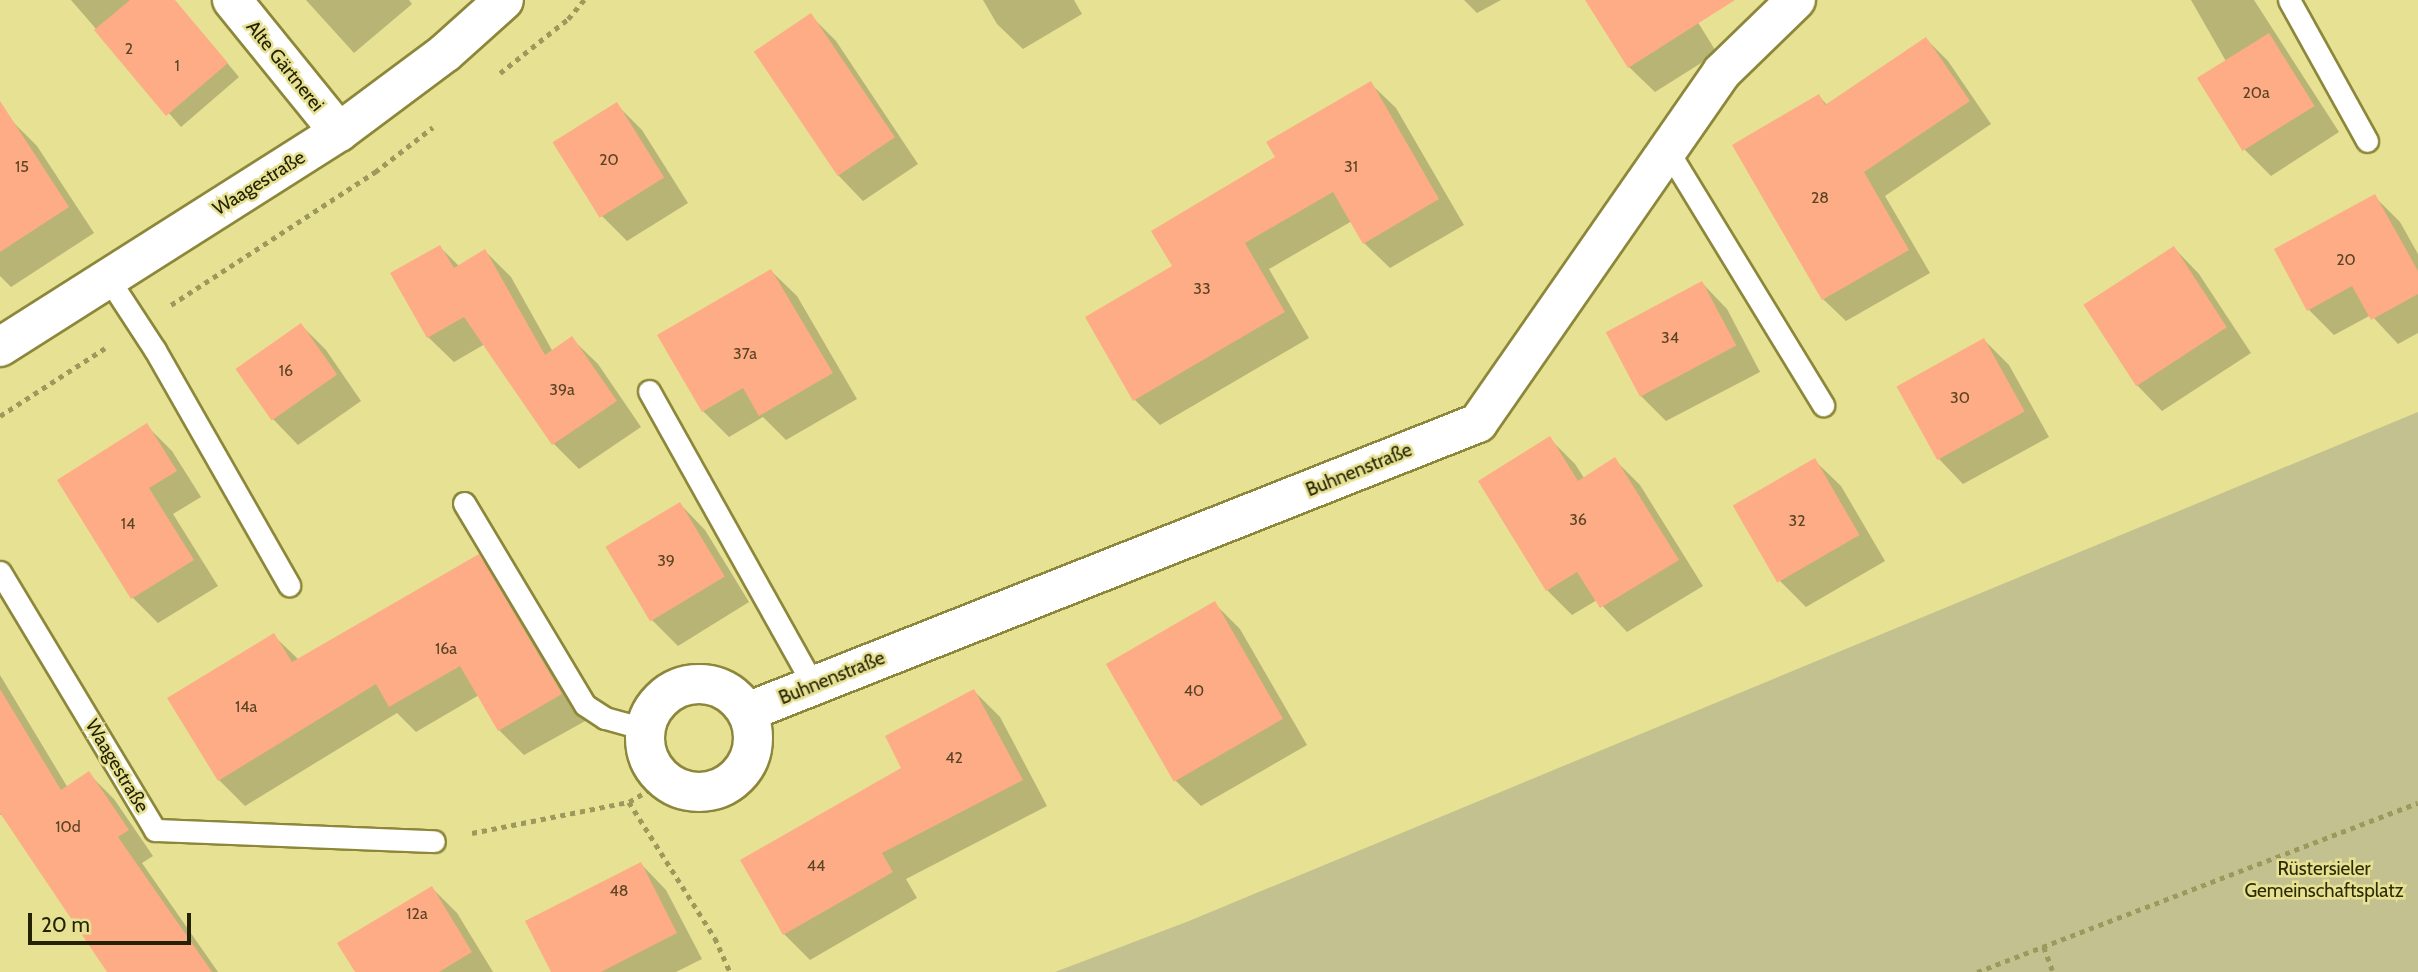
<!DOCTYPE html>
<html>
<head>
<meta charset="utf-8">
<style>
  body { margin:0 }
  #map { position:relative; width:2418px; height:972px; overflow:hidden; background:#e6e193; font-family:Cabin,sans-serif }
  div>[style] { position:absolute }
  .green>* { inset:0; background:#c3c18f }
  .shadow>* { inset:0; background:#0003 }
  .building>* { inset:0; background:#feac86; transform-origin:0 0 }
  .path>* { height:4.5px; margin-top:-2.25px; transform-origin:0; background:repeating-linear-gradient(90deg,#9d995c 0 5px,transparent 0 10px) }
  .roads { filter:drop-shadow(2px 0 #8c873a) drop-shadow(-2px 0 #8c873a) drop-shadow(0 2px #8c873a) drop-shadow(0 -2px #8c873a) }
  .service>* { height:21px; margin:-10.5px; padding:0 10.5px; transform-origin:10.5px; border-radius:10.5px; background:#fff }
  .minor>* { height:38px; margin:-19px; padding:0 19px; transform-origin:19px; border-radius:19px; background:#fff }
  .minor>.ring { margin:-19px; padding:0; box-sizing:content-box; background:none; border:38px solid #fff; border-radius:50% }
  span { translate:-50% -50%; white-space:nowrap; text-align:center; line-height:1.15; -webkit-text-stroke:5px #e6e193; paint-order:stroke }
  .number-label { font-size:16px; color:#5a4423 }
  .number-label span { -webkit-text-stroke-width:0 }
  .street-label { font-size:19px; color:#242202 }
  .park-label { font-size:19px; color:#2e2c05 }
  .scale { position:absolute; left:28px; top:913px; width:163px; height:32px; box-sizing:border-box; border:4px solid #242202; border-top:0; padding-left:9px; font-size:21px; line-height:24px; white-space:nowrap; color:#242202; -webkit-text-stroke:5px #e6e193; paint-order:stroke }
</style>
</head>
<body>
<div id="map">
  <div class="green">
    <i style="clip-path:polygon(2418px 412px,2418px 972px,1055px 972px,1189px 921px)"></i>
  </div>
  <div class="shadow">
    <i style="clip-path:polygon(71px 0,174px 0,239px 77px,181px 127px)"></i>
    <i style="clip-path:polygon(306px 0,409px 0,412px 4px,354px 53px)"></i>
    <i style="clip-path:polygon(983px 0,1074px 0,1082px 14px,1023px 49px,997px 24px)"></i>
    <i style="clip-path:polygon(1464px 0,1501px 0,1477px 13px)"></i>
    <i style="clip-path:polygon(1617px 0,1684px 0,1717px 53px,1655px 92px,1629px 67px)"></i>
    <i style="clip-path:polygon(2191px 0,2254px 0,2339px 132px,2271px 176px,2245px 150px,2227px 63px)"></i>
    <i style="clip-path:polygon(810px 15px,836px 41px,918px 164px,863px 201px,838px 175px,755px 52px)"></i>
    <i style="clip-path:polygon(1926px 39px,1948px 61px,1991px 124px,1885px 196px,1930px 273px,1846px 321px,1823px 299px,1819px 96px,1827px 105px)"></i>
    <i style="clip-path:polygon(1370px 83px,1396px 108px,1464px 225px,1390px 268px,1364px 243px,1352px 221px,1269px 269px,1309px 338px,1160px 425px,1135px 400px,1174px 266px,1277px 158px)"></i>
    <i style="clip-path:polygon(617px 105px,642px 130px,688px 203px,627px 241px,602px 216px)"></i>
    <i style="clip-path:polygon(12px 121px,37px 146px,94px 233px,11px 287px,0 276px,0 129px)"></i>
    <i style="clip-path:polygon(2374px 196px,2400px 222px,2418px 254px,2418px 333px,2398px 344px,2371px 315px,2334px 335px,2309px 310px)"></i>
    <i style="clip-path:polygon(440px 247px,460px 267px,485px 251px,511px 277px,553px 352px,572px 339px,598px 364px,641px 427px,579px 469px,554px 444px,485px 344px,454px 362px,428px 337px)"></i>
    <i style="clip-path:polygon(2174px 248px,2199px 274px,2251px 353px,2162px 411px,2137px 385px,2085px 305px)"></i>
    <i style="clip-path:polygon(771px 271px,797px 296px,857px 399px,786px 440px,763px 417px,729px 437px,703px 411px)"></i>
    <i style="clip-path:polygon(1702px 283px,1727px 309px,1760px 372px,1666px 421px,1640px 395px)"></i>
    <i style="clip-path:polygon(301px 325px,326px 350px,361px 401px,298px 445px,273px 419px,238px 369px)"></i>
    <i style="clip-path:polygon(1984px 340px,2009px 365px,2049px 437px,1963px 484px,1938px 458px)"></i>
    <i style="clip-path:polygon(147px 426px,172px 451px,201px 497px,173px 514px,218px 586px,158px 623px,133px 598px)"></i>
    <i style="clip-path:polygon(1550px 439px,1575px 464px,1584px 478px,1615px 460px,1640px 485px,1703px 586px,1627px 632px,1597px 600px,1572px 615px,1547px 590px)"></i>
    <i style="clip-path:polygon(1815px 461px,1841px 486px,1885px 561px,1806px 607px,1780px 581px)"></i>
    <i style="clip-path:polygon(680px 504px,705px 530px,749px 602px,678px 646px,652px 620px)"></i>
    <i style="clip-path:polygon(479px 557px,505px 582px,587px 720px,524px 755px,499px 730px,479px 695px,416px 732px,397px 713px,245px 806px,219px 780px,169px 699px,273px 635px,299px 660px)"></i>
    <i style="clip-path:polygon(1214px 603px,1240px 629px,1307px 745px,1201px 806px,1175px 780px)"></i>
    <i style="clip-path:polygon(0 675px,68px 788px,89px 774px,114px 799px,153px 856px,142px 863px,218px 972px,110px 972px,3px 814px,0 815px)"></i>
    <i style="clip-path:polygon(974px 691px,1000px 717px,1047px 806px,906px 879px,917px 898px,810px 960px,784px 934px,742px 861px,904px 768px)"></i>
    <i style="clip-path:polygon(641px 864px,666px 890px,702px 959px,676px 972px,553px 972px)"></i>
    <i style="clip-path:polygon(432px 888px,457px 913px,493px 972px,357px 972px)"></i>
  </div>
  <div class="building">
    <i style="clip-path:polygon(130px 0,175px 0,228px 63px,166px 116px,94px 30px)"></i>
    <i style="clip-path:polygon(1585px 0,1735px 0,1628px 68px)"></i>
    <i style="left:811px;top:13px;width:150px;height:69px;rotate:56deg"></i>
    <i style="left:2269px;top:33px;width:86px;height:85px;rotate:58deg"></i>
    <i style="clip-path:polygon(1926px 37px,1970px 101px,1864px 172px,1909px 250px,1822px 300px,1732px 145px,1819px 94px,1825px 105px)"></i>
    <i style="clip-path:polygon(1371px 81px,1439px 199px,1363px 244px,1333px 192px,1245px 243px,1285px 312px,1133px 401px,1085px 317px,1172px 266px,1151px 231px,1275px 157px,1266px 142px)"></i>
    <i style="clip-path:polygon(0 101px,69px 207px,0 252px)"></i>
    <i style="left:617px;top:102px;width:89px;height:76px;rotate:58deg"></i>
    <i style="clip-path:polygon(2375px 194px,2418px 271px,2418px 294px,2371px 320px,2352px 286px,2307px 311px,2274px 249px)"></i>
    <i style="clip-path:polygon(440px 245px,454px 268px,485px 249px,545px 355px,572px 336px,617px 401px,552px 445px,464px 317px,427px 338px,390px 273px)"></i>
    <i style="left:2174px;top:246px;width:97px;height:108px;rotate:57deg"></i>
    <i style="clip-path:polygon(771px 269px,833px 373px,759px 416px,743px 388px,702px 412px,657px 335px)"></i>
    <i style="left:1702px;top:281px;width:73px;height:109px;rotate:62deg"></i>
    <i style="left:301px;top:323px;width:63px;height:80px;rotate:55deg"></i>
    <i style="left:1984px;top:338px;width:84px;height:100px;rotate:61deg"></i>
    <i style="clip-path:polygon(147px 423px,177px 471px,149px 488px,194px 560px,131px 599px,57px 480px)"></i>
    <i style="clip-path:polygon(1550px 436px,1578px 481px,1615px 457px,1679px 560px,1600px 608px,1577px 572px,1546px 591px,1478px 481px)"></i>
    <i style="left:1815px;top:458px;width:89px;height:95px;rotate:60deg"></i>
    <i style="left:680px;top:502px;width:87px;height:87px;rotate:59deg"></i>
    <i style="clip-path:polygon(479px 554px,562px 694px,498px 731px,460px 666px,389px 707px,376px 684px,218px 781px,167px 698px,274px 633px,292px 662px)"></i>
    <i style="left:1215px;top:601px;width:136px;height:126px;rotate:60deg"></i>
    <i style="clip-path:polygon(0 689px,61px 790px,89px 771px,129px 830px,118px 837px,212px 972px,107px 972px,0 813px)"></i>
    <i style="clip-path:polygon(974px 689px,1023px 780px,882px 853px,893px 872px,783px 935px,740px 860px,901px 768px,885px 736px)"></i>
    <i style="clip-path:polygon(641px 862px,677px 933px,601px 972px,551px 972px,525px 921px)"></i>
    <i style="clip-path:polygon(432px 886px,472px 952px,439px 972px,355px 972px,337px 943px)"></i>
  </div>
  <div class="path">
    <i style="left:500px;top:73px;width:87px;rotate:-38.5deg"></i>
    <i style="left:568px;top:19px;width:25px;rotate:-50deg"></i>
    <i style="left:171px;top:305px;width:244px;rotate:-33.1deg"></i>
    <i style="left:375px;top:172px;width:73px;rotate:-37.8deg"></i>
    <i style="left:0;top:416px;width:125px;rotate:-32.9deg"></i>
    <i style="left:629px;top:802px;width:21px;rotate:-31deg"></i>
    <i style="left:647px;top:791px;width:19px;rotate:-47deg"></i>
    <i style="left:472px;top:833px;width:160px;rotate:-11.2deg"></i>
    <i style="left:629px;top:802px;width:161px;rotate:57.7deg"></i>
    <i style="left:715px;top:938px;width:37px;rotate:66deg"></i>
    <i style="left:2044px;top:947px;width:27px;rotate:70deg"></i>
    <i style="left:1977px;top:972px;width:472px;rotate:-21deg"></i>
  </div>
  <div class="roads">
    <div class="service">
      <i style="left:2289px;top:0;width:161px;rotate:61deg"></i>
      <i style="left:1668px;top:151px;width:298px;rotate:58.6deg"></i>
      <i style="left:108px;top:278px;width:86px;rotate:56.9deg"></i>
      <i style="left:155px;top:350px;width:271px;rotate:60.3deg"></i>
      <i style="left:649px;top:391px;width:337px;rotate:60.8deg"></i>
      <i style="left:464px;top:503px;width:235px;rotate:59.1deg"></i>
      <i style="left:585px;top:705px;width:24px;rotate:33deg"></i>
      <i style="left:605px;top:718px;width:41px;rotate:15.4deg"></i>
      <i style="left:0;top:572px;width:301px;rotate:59deg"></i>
      <i style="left:155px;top:830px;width:279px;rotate:2.3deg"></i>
    </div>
    <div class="minor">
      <i style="left:232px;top:0;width:170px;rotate:51deg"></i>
      <i style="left:0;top:347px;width:401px;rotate:-32.4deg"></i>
      <i style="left:339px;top:132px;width:132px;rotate:-36.7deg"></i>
      <i style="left:445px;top:53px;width:79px;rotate:-41.9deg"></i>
      <i class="ring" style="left:645px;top:684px;width:70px;height:70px"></i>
      <i style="left:747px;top:712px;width:786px;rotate:-21.57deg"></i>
      <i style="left:1478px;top:423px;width:427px;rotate:-55.2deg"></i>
      <i style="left:1722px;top:72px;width:103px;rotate:-44.2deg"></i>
    </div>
  </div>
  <div class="number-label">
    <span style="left:129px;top:49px">2</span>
    <span style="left:177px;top:66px">1</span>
    <span style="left:2256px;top:93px">20a</span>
    <span style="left:609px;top:160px">20</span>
    <span style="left:22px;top:167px">15</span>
    <span style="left:1351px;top:167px">31</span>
    <span style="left:1820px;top:198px">28</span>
    <span style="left:2346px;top:260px">20</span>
    <span style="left:1202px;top:289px">33</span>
    <span style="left:1670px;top:338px">34</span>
    <span style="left:745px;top:354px">37a</span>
    <span style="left:286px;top:371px">16</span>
    <span style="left:562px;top:390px">39a</span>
    <span style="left:1960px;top:398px">30</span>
    <span style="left:1578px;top:520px">36</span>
    <span style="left:1797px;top:521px">32</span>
    <span style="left:128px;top:524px">14</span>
    <span style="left:666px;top:561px">39</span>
    <span style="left:446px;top:649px">16a</span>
    <span style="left:1194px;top:691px">40</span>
    <span style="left:246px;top:707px">14a</span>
    <span style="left:954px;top:758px">42</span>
    <span style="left:68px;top:827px">10d</span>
    <span style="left:816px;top:866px">44</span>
    <span style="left:619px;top:891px">48</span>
    <span style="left:417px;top:914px">12a</span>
  </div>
  <div class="street-label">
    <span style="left:285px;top:66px;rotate:51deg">Alte Gärtnerei</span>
    <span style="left:259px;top:183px;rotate:-32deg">Waagestraße</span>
    <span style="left:1359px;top:470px;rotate:-22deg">Buhnenstraße</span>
    <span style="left:832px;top:678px;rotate:-22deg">Buhnenstraße</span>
    <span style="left:117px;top:766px;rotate:59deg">Waagestraße</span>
  </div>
  <div class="park-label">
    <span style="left:2324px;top:880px">Rüstersieler<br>Gemeinschaftsplatz</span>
  </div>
  <div class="scale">20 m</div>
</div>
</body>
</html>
